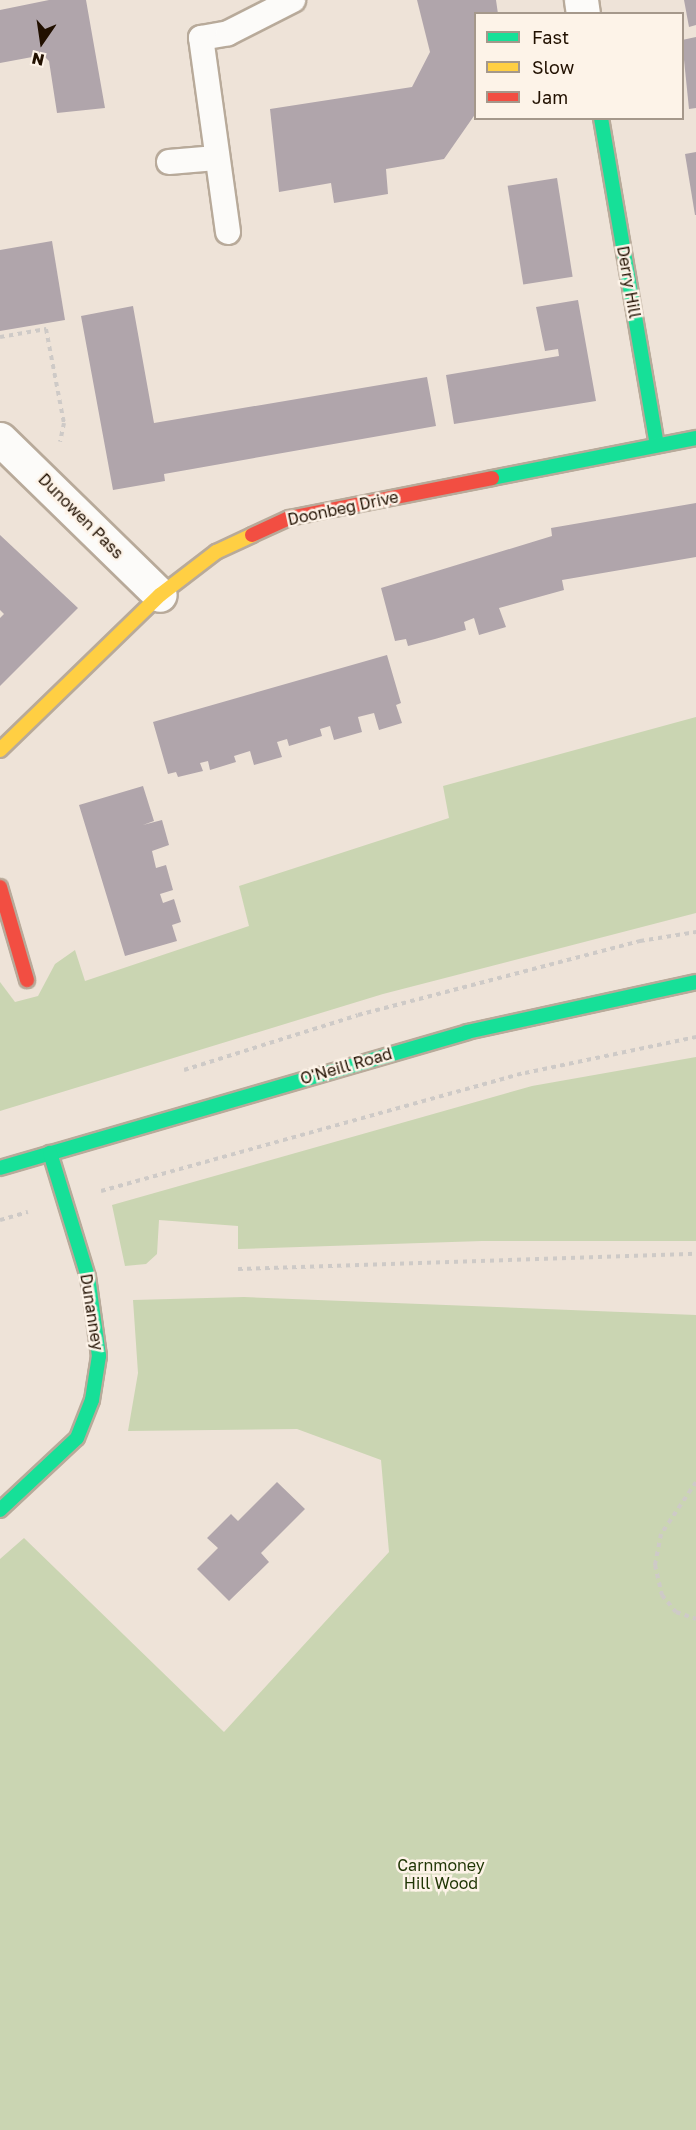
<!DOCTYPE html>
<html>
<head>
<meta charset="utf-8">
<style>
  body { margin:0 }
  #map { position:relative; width:696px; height:2130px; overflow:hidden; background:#eee3d8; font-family:"Golos Text",sans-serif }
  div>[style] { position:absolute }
  .green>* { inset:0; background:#cad5b2 }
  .building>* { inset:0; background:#b0a5ab; transform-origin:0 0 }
  .path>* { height:4px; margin-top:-2px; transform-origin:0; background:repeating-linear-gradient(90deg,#cecac7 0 4.5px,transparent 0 9px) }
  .roads { filter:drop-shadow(2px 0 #b8aa9a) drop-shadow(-2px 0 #b8aa9a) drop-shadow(0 2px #b8aa9a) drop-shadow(0 -2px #b8aa9a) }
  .lane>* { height:24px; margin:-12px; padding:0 12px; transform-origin:12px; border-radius:12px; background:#fcfbf9 }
  .street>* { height:33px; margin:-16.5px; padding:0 16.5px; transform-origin:16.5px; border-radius:16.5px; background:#fcfbf9 }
  .fast>* { height:14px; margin:-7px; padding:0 7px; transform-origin:7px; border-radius:7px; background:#16e098 }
  .slow>* { height:14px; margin:-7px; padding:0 7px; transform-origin:7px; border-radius:7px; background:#ffcf43 }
  .jam>* { height:14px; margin:-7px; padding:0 7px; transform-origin:7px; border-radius:7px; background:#f24e42 }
  span { translate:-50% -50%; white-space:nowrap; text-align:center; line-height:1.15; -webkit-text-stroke:5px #fdf3e8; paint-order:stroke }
  .street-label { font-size:16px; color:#211000 }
  .park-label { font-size:16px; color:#1f3504 }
  .legend { position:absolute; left:474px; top:12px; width:210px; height:108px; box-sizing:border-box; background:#fdf3e8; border:2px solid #a5988b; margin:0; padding:8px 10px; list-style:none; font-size:18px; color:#211000 }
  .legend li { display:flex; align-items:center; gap:12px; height:30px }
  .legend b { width:30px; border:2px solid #a5988b }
  .north { position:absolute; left:12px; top:12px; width:60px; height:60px; -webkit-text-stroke:4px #fdf3e8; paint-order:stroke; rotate:193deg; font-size:16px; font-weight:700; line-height:24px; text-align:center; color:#211000 }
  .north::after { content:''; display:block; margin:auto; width:21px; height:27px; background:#211000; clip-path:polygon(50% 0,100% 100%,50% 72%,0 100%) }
</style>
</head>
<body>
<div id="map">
  <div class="green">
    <i style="clip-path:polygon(696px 717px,696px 913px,383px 994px,0 1111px,0 982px,15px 1002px,38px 996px,55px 964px,75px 950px,85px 981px,249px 926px,239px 886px,449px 818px,443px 786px)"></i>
    <i style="clip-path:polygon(696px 1057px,696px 1241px,482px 1241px,238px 1249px,238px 1226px,159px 1220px,157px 1254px,146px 1264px,125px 1266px,112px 1205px,532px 1086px)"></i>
    <i style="clip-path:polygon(244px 1297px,696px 1315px,696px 2130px,0 2130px,0 1559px,24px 1538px,224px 1732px,389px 1552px,381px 1460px,297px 1429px,128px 1431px,138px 1373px,133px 1300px)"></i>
  </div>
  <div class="building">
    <i style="clip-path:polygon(49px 0,86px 0,105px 108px,57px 113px,49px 61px,43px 55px,0 63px,0 10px)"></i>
    <i style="clip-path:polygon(417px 0,496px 0,498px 14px,476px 14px,476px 113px,444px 159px,386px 169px,388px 194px,334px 203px,331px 183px,279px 192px,270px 109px,412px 87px,430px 52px)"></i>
    <i style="clip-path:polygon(684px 0,696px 0,696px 25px,689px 27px)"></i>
    <i style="clip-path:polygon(696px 37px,696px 108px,689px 109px,682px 40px)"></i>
    <i style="clip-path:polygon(696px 152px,696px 215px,695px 215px,685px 154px)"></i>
    <i style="left:557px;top:178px;width:100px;height:50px;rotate:81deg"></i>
    <i style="clip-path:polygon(52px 241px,65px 320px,0 331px,0 250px)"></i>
    <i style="clip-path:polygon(578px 300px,596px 401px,454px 424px,446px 375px,559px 356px,558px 349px,545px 351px,536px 307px)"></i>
    <i style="clip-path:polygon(133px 306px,154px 423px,427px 377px,436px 426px,164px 474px,165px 481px,113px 490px,81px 316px)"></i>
    <i style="clip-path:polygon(696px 503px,696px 557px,562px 580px,564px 590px,499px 608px,506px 627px,479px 635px,474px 618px,464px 622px,466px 630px,435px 639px,408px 646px,406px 639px,395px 641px,381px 588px,552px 536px,551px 528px)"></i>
    <i style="clip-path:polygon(0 535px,78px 608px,0 686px,0 618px,4px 614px,0 610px)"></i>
    <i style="clip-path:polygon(387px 655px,401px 703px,396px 705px,402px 723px,379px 730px,374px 713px,358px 717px,362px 732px,334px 740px,330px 726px,320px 729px,322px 736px,289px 746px,287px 739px,277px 742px,282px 757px,254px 765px,250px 751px,234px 756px,236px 762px,210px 770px,208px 761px,200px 763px,203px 771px,178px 777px,176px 772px,168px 774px,153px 722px)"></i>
    <i style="clip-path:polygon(143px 786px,154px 821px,143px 825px,162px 820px,169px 845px,152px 851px,156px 868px,166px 865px,173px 890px,160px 894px,163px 903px,174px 899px,181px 922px,172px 925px,177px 941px,125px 956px,79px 805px)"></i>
    <i style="clip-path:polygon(277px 1482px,305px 1509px,261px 1553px,269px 1562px,229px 1601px,197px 1569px,218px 1548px,207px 1538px,231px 1514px,238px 1521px)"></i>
  </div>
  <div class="path">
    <i style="left:0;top:337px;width:47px;rotate:-9.9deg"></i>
    <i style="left:46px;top:329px;width:96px;rotate:79.2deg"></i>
    <i style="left:64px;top:423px;width:19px;rotate:102deg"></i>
    <i style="left:184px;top:1070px;width:182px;rotate:-17.5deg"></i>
    <i style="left:358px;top:1015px;width:292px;rotate:-14.7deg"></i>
    <i style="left:640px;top:941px;width:57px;rotate:-9.1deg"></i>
    <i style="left:101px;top:1191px;width:440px;rotate:-15.6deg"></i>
    <i style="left:525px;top:1073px;width:175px;rotate:-11.9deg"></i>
    <i style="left:0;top:1220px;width:29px;rotate:-16deg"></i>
    <i style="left:238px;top:1269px;width:458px;rotate:-1.9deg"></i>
    <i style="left:696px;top:1482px;width:63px;rotate:123.9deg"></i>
    <i style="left:661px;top:1534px;width:32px;rotate:101deg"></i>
    <i style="left:655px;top:1565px;width:31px;rotate:77deg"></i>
    <i style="left:662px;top:1595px;width:22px;rotate:51deg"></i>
    <i style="left:676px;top:1612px;width:21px;rotate:19deg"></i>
  </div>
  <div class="roads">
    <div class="lane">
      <i style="left:169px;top:162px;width:47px;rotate:-4.9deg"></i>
      <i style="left:228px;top:232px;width:196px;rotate:-97.9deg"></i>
      <i style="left:201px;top:38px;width:27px;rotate:-10deg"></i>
      <i style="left:228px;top:33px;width:73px;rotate:-26.9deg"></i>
    </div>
    <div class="street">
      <i style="left:581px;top:0;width:14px;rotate:82deg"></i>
      <i style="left:0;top:439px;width:223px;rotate:44.3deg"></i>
    </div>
    <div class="fast">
      <i style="left:601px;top:118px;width:332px;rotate:80.3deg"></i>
      <i style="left:492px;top:478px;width:208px;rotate:-11.1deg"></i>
      <i style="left:0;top:1168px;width:486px;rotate:-16.2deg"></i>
      <i style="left:467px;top:1032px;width:234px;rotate:-12.3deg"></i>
      <i style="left:0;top:1510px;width:105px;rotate:-43.1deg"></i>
      <i style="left:77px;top:1438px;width:41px;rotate:-68.5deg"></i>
      <i style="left:92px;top:1400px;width:45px;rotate:-81deg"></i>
      <i style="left:99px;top:1356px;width:80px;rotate:-97.9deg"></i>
      <i style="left:88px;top:1277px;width:130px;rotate:-107deg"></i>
    </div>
    <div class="slow">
      <i style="left:0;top:750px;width:223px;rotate:-44.1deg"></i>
      <i style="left:160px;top:595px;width:71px;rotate:-37.5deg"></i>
      <i style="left:216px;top:552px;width:40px;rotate:-25deg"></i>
    </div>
    <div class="jam">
      <i style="left:252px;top:535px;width:41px;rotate:-24.7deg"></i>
      <i style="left:289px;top:518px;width:207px;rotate:-11.1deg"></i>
      <i style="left:0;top:887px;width:97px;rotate:73.8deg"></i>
    </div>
  </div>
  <div class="street-label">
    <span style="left:629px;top:282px;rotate:80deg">Derry Hill</span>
    <span style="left:343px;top:508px;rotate:-12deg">Doonbeg Drive</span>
    <span style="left:81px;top:516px;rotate:45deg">Dunowen Pass</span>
    <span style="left:346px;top:1066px;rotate:-16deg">O'Neill Road</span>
    <span style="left:92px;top:1312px;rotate:81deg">Dunanney</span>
  </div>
  <div class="park-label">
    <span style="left:441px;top:1874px">Carnmoney<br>Hill Wood</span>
  </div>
  <ul class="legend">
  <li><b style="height:8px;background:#16e098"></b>Fast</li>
  <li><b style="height:8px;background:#ffcf43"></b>Slow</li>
  <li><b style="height:8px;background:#f24e42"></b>Jam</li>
  </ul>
  <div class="north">N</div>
</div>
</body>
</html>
